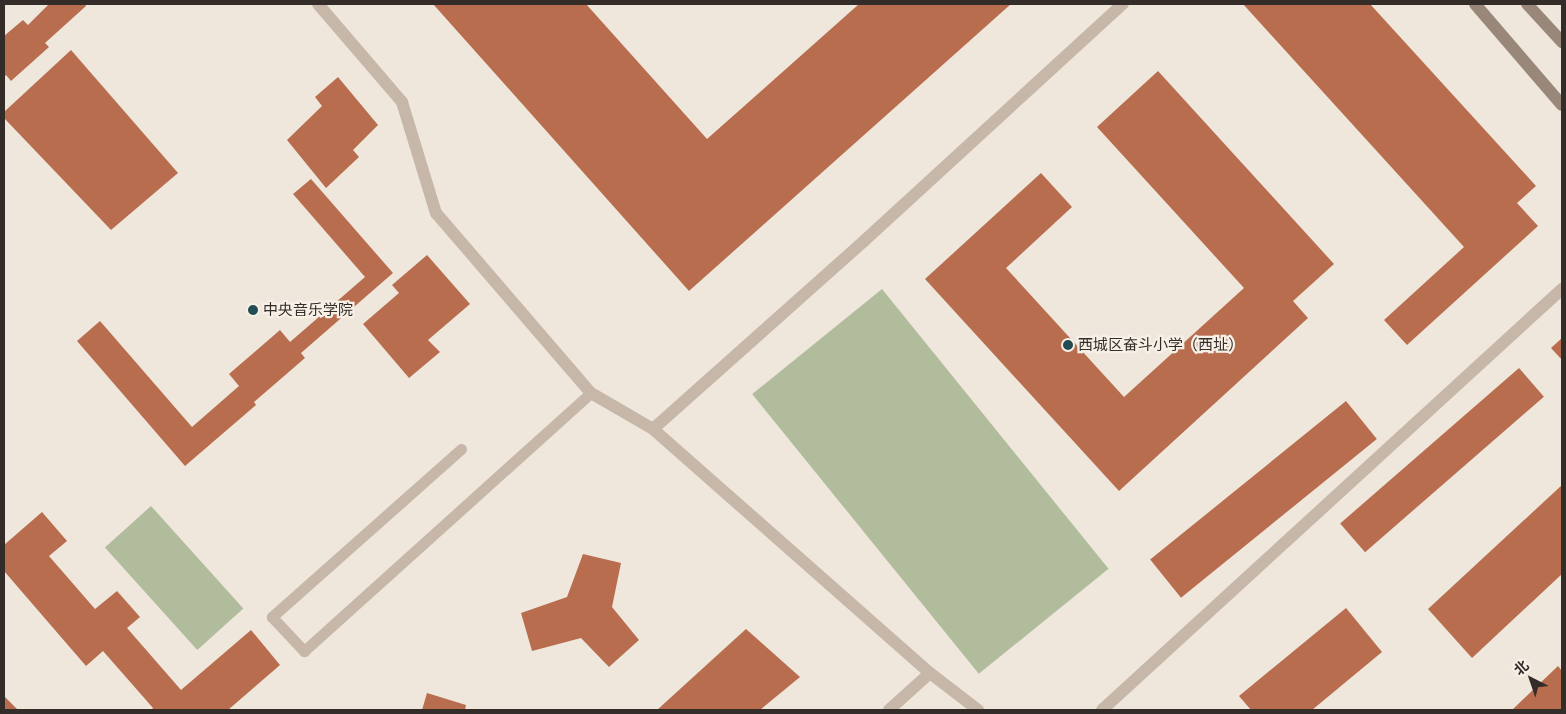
<!DOCTYPE html>
<html>
<head>
<meta charset="utf-8">
<style>
  body { margin:0 }
  #map { position:relative; width:1566px; height:714px; overflow:hidden; background:#efe7dc; font-family:"Exo 2","Noto Sans SC",sans-serif }
  div>[style] { position:absolute }
  .green>* { inset:0; background:#b1bc9d; transform-origin:0 0 }
  .building>* { inset:0; background:#b96d4f; transform-origin:0 0 }
  .lane>* { height:11px; margin:-5.5px; padding:0 5.5px; transform-origin:5.5px; border-radius:5.5px; background:#c6b7a9 }
  .street>* { height:12px; margin:-6px; padding:0 6px; transform-origin:6px; border-radius:6px; background:#c6b7a9 }
  .secondary>* { height:12px; margin:-6px; padding:0 6px; transform-origin:6px; border-radius:6px; background:#99877a }
  .dots>* { width:14px; height:14px; translate:-50% -50%; box-sizing:border-box; border:2px solid #f7f0e7; border-radius:50% }
  span { translate:-50% -50%; white-space:nowrap; text-align:center; line-height:1.15; -webkit-text-stroke:4.5px #f7f0e7; paint-order:stroke }
  .poi-label { font-size:15px; color:#342c28 }
  .left { translate:0 -50%; text-align:left }
  .frame { position:absolute; inset:0; border:5px solid #342c28; pointer-events:none }
  .north { position:absolute; left:1506px; top:654px; width:50px; height:50px; -webkit-text-stroke:4px #f7f0e7; paint-order:stroke; rotate:319deg; font-size:14px; font-weight:700; line-height:20px; text-align:center; color:#342c28 }
  .north::after { content:''; display:block; margin:auto; width:18px; height:22px; background:#342c28; clip-path:polygon(50% 0,100% 100%,50% 72%,0 100%) }
</style>
</head>
<body>
<div id="map">
  <div class="green">
    <i style="left:882px;top:289px;width:360px;height:167px;rotate:51deg"></i>
    <i style="left:151px;top:506px;width:138px;height:62px;rotate:48deg"></i>
  </div>
  <div class="building">
    <i style="clip-path:polygon(49px 4px,85px 4px,86px 6px,45px 43px,49px 47px,11px 81px,6px 75px,4px 78px,4px 36px,23px 20px,28px 25px)"></i>
    <i style="clip-path:polygon(433px 4px,586px 4px,707px 139px,859px 4px,1011px 4px,689px 291px)"></i>
    <i style="clip-path:polygon(1243px 4px,1370px 4px,1536px 186px,1517px 203px,1538px 226px,1407px 345px,1384px 320px,1464px 247px)"></i>
    <i style="clip-path:polygon(71px 50px,178px 173px,111px 230px,4px 118px,4px 112px)"></i>
    <i style="clip-path:polygon(1158px 71px,1334px 264px,1293px 301px,1308px 318px,1119px 491px,925px 279px,1041px 173px,1072px 207px,1006px 268px,1124px 397px,1244px 288px,1097px 127px)"></i>
    <i style="clip-path:polygon(338px 77px,378px 125px,353px 150px,359px 157px,326px 188px,287px 140px,322px 106px,315px 97px)"></i>
    <i style="clip-path:polygon(311px 179px,393px 273px,301px 353px,305px 358px,254px 402px,256px 405px,185px 466px,77px 341px,100px 321px,192px 427px,239px 386px,229px 374px,280px 330px,290px 342px,365px 277px,293px 194px)"></i>
    <i style="clip-path:polygon(427px 255px,470px 304px,428px 340px,440px 352px,409px 378px,363px 324px,399px 293px,392px 285px)"></i>
    <i style="clip-path:polygon(1562px 338px,1562px 360px,1551px 348px)"></i>
    <i style="left:1519px;top:368px;width:38px;height:237px;rotate:49deg"></i>
    <i style="left:1346px;top:401px;width:49px;height:252px;rotate:51deg"></i>
    <i style="clip-path:polygon(1562px 485px,1562px 574px,1472px 658px,1428px 609px)"></i>
    <i style="clip-path:polygon(42px 512px,67px 541px,49px 556px,95px 609px,117px 591px,140px 617px,127px 628px,181px 690px,251px 630px,280px 665px,228px 710px,151px 710px,153px 708px,103px 651px,86px 666px,4px 571px,4px 545px)"></i>
    <i style="clip-path:polygon(583px 554px,621px 563px,612px 607px,639px 640px,609px 667px,581px 638px,532px 651px,521px 613px,567px 597px)"></i>
    <i style="clip-path:polygon(1346px 608px,1382px 652px,1312px 710px,1251px 710px,1239px 696px)"></i>
    <i style="clip-path:polygon(746px 629px,800px 677px,760px 710px,657px 710px)"></i>
    <i style="clip-path:polygon(1558px 666px,1562px 671px,1562px 710px,1512px 710px)"></i>
    <i style="clip-path:polygon(427px 693px,466px 705px,465px 710px,422px 710px)"></i>
    <i style="clip-path:polygon(4px 696px,18px 710px,4px 710px)"></i>
  </div>
  <div class="lane">
    <i style="left:461px;top:449px;width:253px;rotate:138.4deg"></i>
    <i style="left:272px;top:617px;width:47px;rotate:46.7deg"></i>
    <i style="left:304px;top:651px;width:386px;rotate:-42deg"></i>
  </div>
  <div class="street">
    <i style="left:318px;top:4px;width:129px;rotate:49.4deg"></i>
    <i style="left:402px;top:102px;width:116px;rotate:73deg"></i>
    <i style="left:436px;top:213px;width:238px;rotate:49.3deg"></i>
    <i style="left:591px;top:393px;width:72px;rotate:30.1deg"></i>
    <i style="left:653px;top:429px;width:369px;rotate:41.4deg"></i>
    <i style="left:930px;top:673px;width:61px;rotate:37.6deg"></i>
    <i style="left:653px;top:429px;width:283px;rotate:-41.7deg"></i>
    <i style="left:864px;top:241px;width:351px;rotate:-42.5deg"></i>
    <i style="left:889px;top:710px;width:55px;rotate:-42.1deg"></i>
    <i style="left:1102px;top:710px;width:624px;rotate:-42.47deg"></i>
  </div>
  <div class="secondary">
    <i style="left:1475px;top:4px;width:133px;rotate:49.3deg"></i>
    <i style="left:1527px;top:4px;width:52px;rotate:47.4deg"></i>
  </div>
  <div class="dots">
    <i style="left:253px;top:310px;background:#224c51"></i>
    <i style="left:1068px;top:345px;background:#224c51"></i>
  </div>
  <div class="poi-label">
    <span class="left" style="left:263px;top:310px">中央音乐学院</span>
    <span class="left" style="left:1078px;top:345px">西城区奋斗小学（西址）</span>
  </div>
  <div class="frame"></div>
  <div class="north">北</div>
</div>
</body>
</html>
